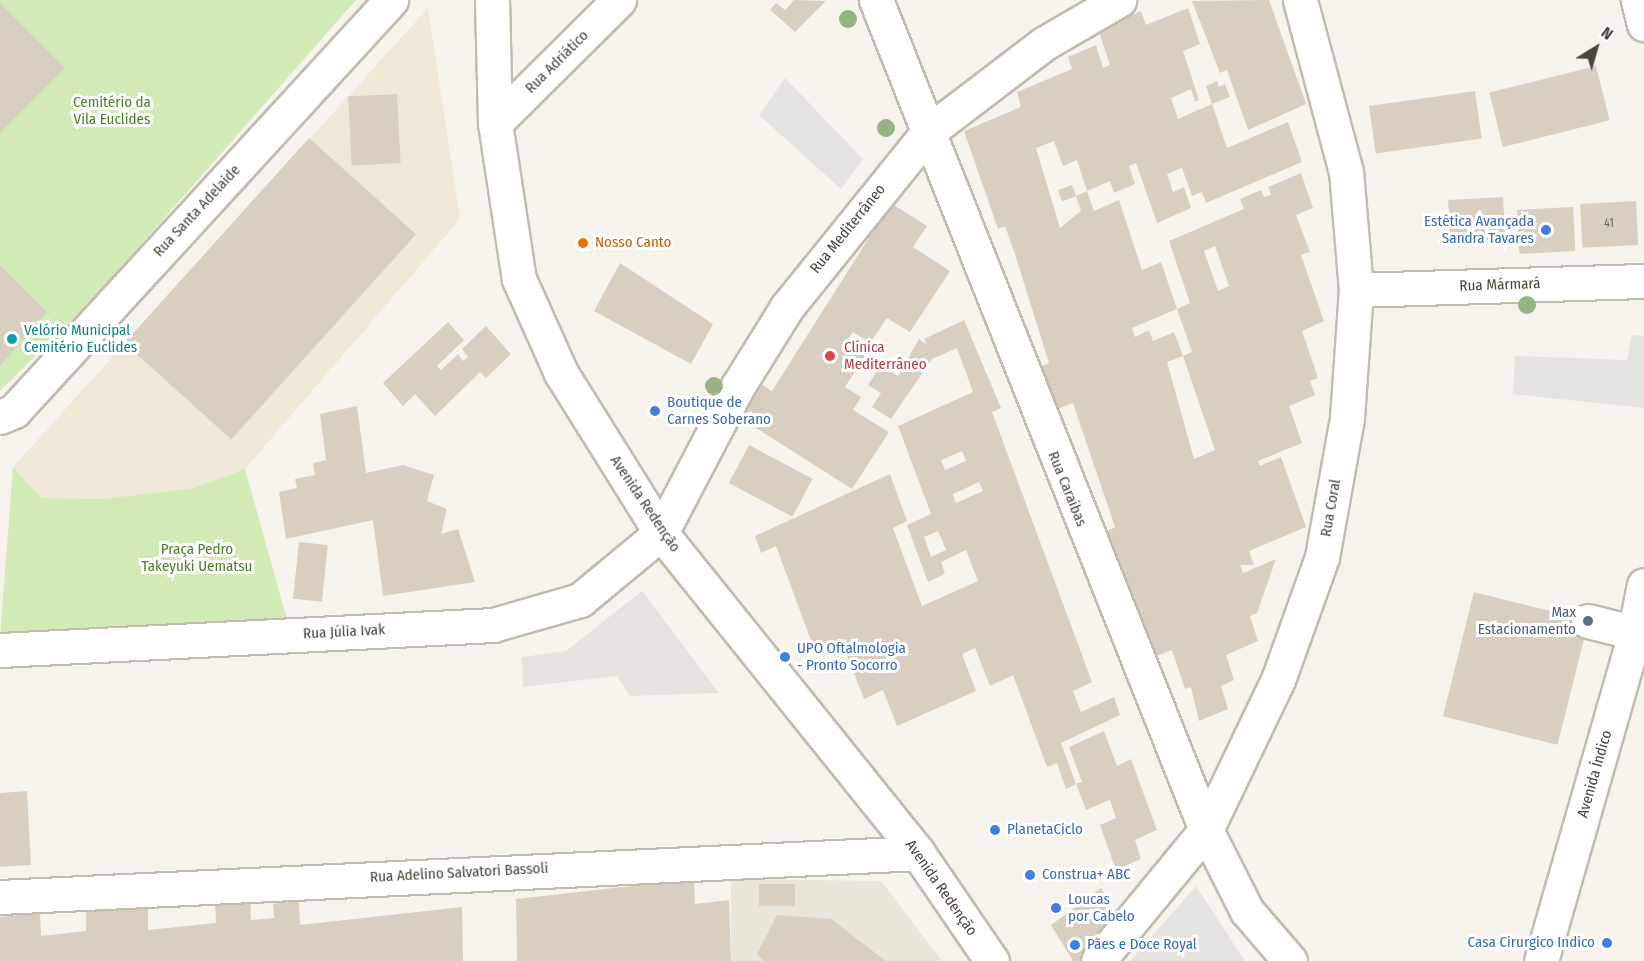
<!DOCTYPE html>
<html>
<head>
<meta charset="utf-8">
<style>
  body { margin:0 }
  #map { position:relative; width:1644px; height:961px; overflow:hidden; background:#f6f3ec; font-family:"Fira Sans Condensed",sans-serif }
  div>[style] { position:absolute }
  .residential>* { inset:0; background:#eae5da }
  .industrial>* { inset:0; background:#e6e2dd }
  .education>* { inset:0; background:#efe8d6 }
  .green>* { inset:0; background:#d2eab5 }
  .parking>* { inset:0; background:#e5e3e0 }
  .building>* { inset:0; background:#d8cfc1; transform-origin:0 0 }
  .roads { filter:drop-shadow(2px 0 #c2bbae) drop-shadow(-2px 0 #c2bbae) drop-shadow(0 2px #c2bbae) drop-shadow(0 -2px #c2bbae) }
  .minor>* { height:33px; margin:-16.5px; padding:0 16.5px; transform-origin:16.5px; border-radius:16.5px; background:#fff }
  .trees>* { width:18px; height:18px; margin:-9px; border-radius:50%; background:#97b381 }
  .dots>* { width:16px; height:16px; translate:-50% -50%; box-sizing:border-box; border:3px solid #fff; border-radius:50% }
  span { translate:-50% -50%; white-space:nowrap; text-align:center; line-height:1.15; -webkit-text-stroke:6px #fff; paint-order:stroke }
  .number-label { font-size:12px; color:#6e675b }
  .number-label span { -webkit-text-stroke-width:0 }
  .street-label { font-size:15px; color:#4b4439 }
  .park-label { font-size:15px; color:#4a7f2a }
  .shop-label { font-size:15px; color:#366cbe }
  .right { translate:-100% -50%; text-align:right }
  .left { translate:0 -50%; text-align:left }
  .food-label { font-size:15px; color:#c56008 }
  .culture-label { font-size:15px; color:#0d838f }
  .health-label { font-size:15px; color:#be3a42 }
  .service-label { font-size:15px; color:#4e5e75 }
  .north { position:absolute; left:1566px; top:18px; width:60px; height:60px; -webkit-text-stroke:4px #fff; paint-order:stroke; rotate:37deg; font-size:16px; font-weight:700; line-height:24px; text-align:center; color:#4b4439 }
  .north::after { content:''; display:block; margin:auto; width:21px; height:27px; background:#4b4439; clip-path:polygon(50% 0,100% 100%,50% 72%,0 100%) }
</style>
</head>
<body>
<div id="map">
  <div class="residential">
    <i style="clip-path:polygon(731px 879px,881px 881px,942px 961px,731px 961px)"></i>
  </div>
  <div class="industrial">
    <i style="clip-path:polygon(642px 591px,719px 693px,630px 696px,617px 676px,523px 687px,522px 657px,566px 651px)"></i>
  </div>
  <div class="education">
    <i style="clip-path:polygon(428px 8px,460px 219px,245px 469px,194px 488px,104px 499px,41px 498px,13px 467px)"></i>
  </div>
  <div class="green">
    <i style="clip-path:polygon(0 0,356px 0,95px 297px,0 391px)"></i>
    <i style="clip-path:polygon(13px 467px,41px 498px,103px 499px,194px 488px,245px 469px,288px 623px,0 637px)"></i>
  </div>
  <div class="parking">
    <i style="clip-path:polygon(785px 78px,863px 159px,841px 189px,759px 115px)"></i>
    <i style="clip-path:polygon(1632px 335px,1644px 336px,1644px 408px,1513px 394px,1515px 356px,1627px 360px)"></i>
    <i style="clip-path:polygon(1196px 886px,1245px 961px,1130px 961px)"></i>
  </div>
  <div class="building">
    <i style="clip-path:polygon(794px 0,826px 1px,795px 32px,770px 10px,776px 3px,785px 10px)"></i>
    <i style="clip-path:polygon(1269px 0,1306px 104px,1248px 130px,1227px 70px,1220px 73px,1192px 1px)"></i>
    <i style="clip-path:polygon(0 3px,65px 68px,0 133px)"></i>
    <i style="clip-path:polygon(evenodd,1188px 8px,1200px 44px,1183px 51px,1199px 100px,1195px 102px,1191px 89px,1171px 98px,1178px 119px,1212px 104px,1227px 148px,1288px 122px,1302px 162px,1206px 203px,1202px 192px,1192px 196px,1182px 168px,1167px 174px,1173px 192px,1184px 187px,1191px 208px,1157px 223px,1136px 163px,1129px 166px,1135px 184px,1114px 193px,1110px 181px,1087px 191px,1077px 160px,1063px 166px,1054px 141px,1036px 148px,1060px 228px,1081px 211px,1076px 196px,1087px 191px,1094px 211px,1119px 200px,1142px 270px,1161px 262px,1177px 309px,1132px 328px,1135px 337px,1149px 330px,1153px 341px,1174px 332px,1183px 356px,1167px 362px,1194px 459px,1215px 450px,1183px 356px,1192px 352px,1177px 309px,1190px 303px,1169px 241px,1244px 209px,1240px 199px,1261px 190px,1264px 197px,1271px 195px,1268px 187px,1301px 173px,1313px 208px,1296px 215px,1310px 252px,1301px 255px,1324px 321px,1302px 331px,1318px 378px,1310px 381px,1315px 395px,1289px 406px,1302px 443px,1258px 461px,1260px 466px,1281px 457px,1306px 527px,1249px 551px,1254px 565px,1240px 565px,1243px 573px,1276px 559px,1257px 613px,1250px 616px,1258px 641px,1226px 655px,1234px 680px,1221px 686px,1228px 709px,1199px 721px,1191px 687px,1185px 689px,1172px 650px,1151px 658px,1107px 531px,1115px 527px,1073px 403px,1055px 410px,1041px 367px,1049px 363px,1015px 254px,1005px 226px,998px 229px,964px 131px,1021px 107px,1017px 92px,1072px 69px,1068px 57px,1096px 45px,1103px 68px,1110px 65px,1098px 29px,1141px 11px,1146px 25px,1188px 8px,1215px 246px,1229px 286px,1218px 291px,1204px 251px,1215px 246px)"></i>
    <i style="left:1596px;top:66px;width:56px;height:110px;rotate:76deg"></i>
    <i style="clip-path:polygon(1217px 81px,1219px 87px,1225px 84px,1230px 97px,1212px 104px,1206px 86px)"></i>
    <i style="left:1475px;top:91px;width:48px;height:107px;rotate:82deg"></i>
    <i style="left:397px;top:94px;width:69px;height:49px;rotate:87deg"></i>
    <i style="left:309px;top:138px;width:144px;height:276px;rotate:42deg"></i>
    <i style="left:1072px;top:185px;width:12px;height:15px;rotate:70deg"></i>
    <i style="left:1503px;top:197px;width:44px;height:55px;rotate:87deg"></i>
    <i style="left:1636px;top:201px;width:44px;height:56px;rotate:87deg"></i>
    <i style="clip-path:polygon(891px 203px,927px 226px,913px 247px,950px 271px,910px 332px,887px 318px,870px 343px,853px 332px,845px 343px,865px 356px,845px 387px,861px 397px,853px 410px,889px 432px,852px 489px,739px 417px,761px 384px,772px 391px)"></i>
    <i style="left:1573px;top:207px;width:44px;height:56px;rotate:87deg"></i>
    <i style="clip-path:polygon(620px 263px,713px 324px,691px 364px,594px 311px)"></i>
    <i style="clip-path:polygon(0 265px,47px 312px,0 366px)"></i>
    <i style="clip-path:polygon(evenodd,964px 320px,1001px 408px,992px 412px,1092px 682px,1073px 691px,1081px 712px,1114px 697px,1120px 715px,1061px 743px,1076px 784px,1082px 782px,1069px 747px,1104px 731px,1117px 766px,1131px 759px,1157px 830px,1135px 840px,1141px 859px,1116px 870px,1100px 825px,1116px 818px,1110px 800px,1086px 810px,1076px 784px,1066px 789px,1057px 763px,1047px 767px,1013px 675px,990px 686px,975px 648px,962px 654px,976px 691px,897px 726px,883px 690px,864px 699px,842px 642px,816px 654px,776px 546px,761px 553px,755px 536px,890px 474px,907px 521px,893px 528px,922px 606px,978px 581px,966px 550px,941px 562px,945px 574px,928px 582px,907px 525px,931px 514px,898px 426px,973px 392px,957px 348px,932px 359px,891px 419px,872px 407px,881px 393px,868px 385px,881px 365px,898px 376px,919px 339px,926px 344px,924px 339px,964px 320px,962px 451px,966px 461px,945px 470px,941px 460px,962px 451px,964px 320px,979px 482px,983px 491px,956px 503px,953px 494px,979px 482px,964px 320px,938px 531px,946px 550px,931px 557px,924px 537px,938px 531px)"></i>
    <i style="clip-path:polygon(448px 322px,464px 340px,437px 366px,441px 370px,458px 354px,463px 361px,468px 357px,462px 349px,486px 326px,511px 354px,486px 378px,480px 372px,435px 416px,415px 394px,403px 406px,383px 383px)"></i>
    <i style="clip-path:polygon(357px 406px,366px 473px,403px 465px,434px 475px,427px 501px,447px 509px,441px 534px,458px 529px,475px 582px,383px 596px,373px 520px,286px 539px,279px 492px,297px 488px,295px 479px,315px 475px,313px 463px,326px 460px,320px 414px)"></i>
    <i style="left:749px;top:445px;width:72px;height:43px;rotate:28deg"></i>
    <i style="left:299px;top:542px;width:29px;height:57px;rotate:6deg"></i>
    <i style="left:1474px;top:592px;width:118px;height:128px;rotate:14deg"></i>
    <i style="clip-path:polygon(27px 791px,31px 865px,0 867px,0 793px)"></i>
    <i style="clip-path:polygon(694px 879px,695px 904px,729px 900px,731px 961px,517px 961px,516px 899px)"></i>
    <i style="left:759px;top:884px;width:36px;height:22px"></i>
    <i style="clip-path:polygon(1101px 888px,1119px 923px,1082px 961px,1073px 961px,1051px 925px)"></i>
    <i style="clip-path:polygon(250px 897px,251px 920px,274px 918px,273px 904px,299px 901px,300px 925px,462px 907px,463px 961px,0 961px,0 917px,40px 913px,41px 936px,86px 931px,86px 907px,148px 900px,148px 930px,216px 923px,215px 901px)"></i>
    <i style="clip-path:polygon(777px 915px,831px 919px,886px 961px,764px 961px,757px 954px)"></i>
  </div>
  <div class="roads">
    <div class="minor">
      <i style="left:492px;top:0;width:123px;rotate:88.6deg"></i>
      <i style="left:495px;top:123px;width:158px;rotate:81.3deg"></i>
      <i style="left:519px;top:279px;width:103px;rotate:65.9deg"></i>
      <i style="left:561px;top:373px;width:189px;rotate:58deg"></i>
      <i style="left:661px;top:533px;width:410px;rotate:51.2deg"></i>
      <i style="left:918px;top:853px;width:131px;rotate:55.6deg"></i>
      <i style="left:876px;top:0;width:893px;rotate:68.32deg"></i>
      <i style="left:1206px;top:830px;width:91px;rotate:63.2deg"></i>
      <i style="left:1247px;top:911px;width:66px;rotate:49.3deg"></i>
      <i style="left:1638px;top:0;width:25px;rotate:76deg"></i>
      <i style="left:495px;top:123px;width:175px;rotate:-44.8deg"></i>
      <i style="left:1356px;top:290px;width:288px;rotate:-1.8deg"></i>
      <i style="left:0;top:417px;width:15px;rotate:-23deg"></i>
      <i style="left:14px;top:411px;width:558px;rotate:-47.47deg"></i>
      <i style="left:1588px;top:621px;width:49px;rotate:14.3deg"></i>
      <i style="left:0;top:650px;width:494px;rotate:-2.9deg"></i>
      <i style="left:493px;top:625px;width:91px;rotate:-16deg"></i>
      <i style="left:580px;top:600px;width:105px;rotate:-39.6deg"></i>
      <i style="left:661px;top:533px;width:166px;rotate:-62.4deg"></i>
      <i style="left:738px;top:386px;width:93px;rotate:-58.2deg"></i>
      <i style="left:787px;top:307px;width:225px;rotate:-51.1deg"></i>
      <i style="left:928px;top:132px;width:147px;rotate:-37.3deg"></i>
      <i style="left:1045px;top:43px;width:86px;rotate:-30.2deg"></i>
      <i style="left:0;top:897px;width:919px;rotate:-2.74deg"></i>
      <i style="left:1098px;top:961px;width:170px;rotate:-50.5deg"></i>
      <i style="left:1206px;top:830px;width:166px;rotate:-64.4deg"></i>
      <i style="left:1278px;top:680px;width:131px;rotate:-70.3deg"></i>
      <i style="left:1322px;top:557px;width:141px;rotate:-79.8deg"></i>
      <i style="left:1347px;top:418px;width:128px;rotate:-86deg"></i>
      <i style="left:1356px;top:290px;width:118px;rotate:-94.8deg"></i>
      <i style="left:1346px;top:172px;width:178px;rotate:-105deg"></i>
      <i style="left:1541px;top:961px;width:334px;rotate:-74deg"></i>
      <i style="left:1633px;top:640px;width:56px;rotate:-78.7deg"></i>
    </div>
  </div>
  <div class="trees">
    <i style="left:848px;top:19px"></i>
    <i style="left:886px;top:128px"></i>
    <i style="left:1527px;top:305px"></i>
    <i style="left:714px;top:386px"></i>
  </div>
  <div class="dots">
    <i style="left:1546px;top:230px;background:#3f7fe0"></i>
    <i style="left:583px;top:243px;background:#e8710a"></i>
    <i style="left:12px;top:339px;background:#0f9aa8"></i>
    <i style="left:830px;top:356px;background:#e0444e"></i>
    <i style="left:655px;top:411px;background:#3f7fe0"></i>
    <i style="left:1588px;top:621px;background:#5c6f8a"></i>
    <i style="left:785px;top:657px;background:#3f7fe0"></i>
    <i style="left:995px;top:830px;background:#3f7fe0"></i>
    <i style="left:1030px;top:875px;background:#3f7fe0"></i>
    <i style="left:1056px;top:908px;background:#3f7fe0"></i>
    <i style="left:1607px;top:943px;background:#3f7fe0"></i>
    <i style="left:1075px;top:945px;background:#3f7fe0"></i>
  </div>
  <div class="number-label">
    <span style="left:1609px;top:224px">41</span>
  </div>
  <div class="street-label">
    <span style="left:557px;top:62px;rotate:-45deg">Rua Adriático</span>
    <span style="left:197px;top:211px;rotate:-47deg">Rua Santa Adelaide</span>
    <span style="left:848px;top:229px;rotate:-51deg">Rua Mediterrâneo</span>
    <span style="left:1500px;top:285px;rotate:-2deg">Rua Mármará</span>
    <span style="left:1067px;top:489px;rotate:68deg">Rua Caraíbas</span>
    <span style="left:645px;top:504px;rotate:56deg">Avenida Redenção</span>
    <span style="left:1331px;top:508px;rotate:-80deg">Rua Coral</span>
    <span style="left:344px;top:632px;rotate:-3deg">Rua Júlia Ivak</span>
    <span style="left:1595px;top:774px;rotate:-74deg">Avenida Índico</span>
    <span style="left:459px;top:873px;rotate:-3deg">Rua Adelino Salvatori Bassoli</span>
    <span style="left:941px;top:888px;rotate:55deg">Avenida Redenção</span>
  </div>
  <div class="park-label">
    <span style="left:112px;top:111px">Cemitério da<br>Vila Euclides</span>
    <span style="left:197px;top:558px">Praça Pedro<br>Takeyuki Uematsu</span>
  </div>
  <div class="shop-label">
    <span class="right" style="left:1534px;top:230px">Estética Avançada<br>Sandra Tavares</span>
    <span class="left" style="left:667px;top:411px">Boutique de<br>Carnes Soberano</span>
    <span class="left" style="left:797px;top:657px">UPO Oftalmologia<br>- Pronto Socorro</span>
    <span class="left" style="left:1007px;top:830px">PlanetaCiclo</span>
    <span class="left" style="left:1042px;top:875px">Construa+ ABC</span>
    <span class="left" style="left:1068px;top:908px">Loucas<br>por Cabelo</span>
    <span class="right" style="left:1595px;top:943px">Casa Cirurgico Indico</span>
    <span class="left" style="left:1087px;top:945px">Pães e Doce Royal</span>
  </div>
  <div class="food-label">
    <span class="left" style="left:595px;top:243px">Nosso Canto</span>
  </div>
  <div class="culture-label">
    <span class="left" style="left:24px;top:339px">Velório Municipal<br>Cemitério Euclides</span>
  </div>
  <div class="health-label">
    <span class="left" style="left:844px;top:356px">Clínica<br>Mediterrâneo</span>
  </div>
  <div class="service-label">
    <span class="right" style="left:1576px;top:621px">Max<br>Estacionamento</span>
  </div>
  <div class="north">N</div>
</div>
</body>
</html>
